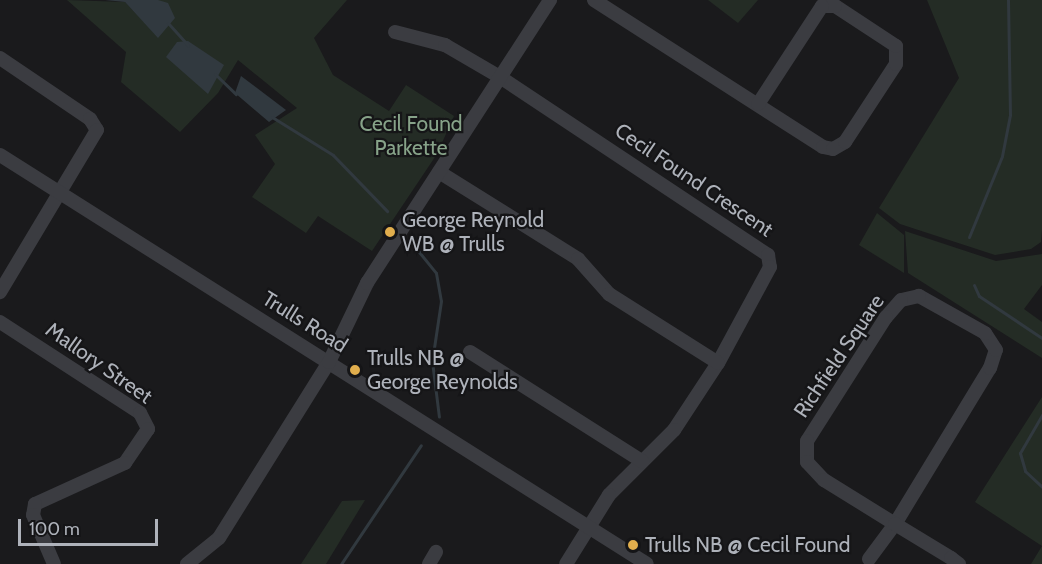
<!DOCTYPE html>
<html>
<head>
<meta charset="utf-8">
<style>
  body { margin:0 }
  #map { position:relative; width:1042px; height:564px; overflow:hidden; background:#1a1a1c; font-family:Cabin,sans-serif }
  div>[style] { position:absolute }
  .green>* { inset:0; background:#242c25 }
  .water>* { inset:0; background:#31393f }
  .stream>* { height:3px; margin:-1.5px; padding:0 1.5px; transform-origin:1.5px; border-radius:1.5px; background:#31393f }
  .minor>* { height:14px; margin:-7px; padding:0 7px; transform-origin:7px; border-radius:7px; background:#3b3c41 }
  .dots>* { width:16px; height:16px; translate:-50% -50%; box-sizing:border-box; border:3px solid #151517; border-radius:50% }
  span { translate:-50% -50%; white-space:nowrap; text-align:center; line-height:1.15; -webkit-text-stroke:4.5px #151517; paint-order:stroke }
  .park-label { font-size:21px; color:#87a389 }
  .street-label { font-size:21px; color:#aeb2ba }
  .poi-label { font-size:21px; color:#aeb2ba }
  .left { translate:0 -50%; text-align:left }
  .scale { position:absolute; left:18px; top:519px; width:140px; height:27px; box-sizing:border-box; border:3px solid #aeb2ba; border-top:0; padding-left:8px; font-size:18px; line-height:21px; white-space:nowrap; color:#aeb2ba; -webkit-text-stroke:4px #151517; paint-order:stroke }
</style>
</head>
<body>
<div id="map">
  <div class="green">
    <i style="clip-path:polygon(67px 0,125px 2px,158px 37px,158px 0,347px 0,314px 38px,333px 75px,389px 111px,406px 85px,454px 116px,437px 154px,372px 251px,318px 216px,306px 233px,252px 197px,275px 164px,255px 135px,297px 108px,238px 60px,218px 93px,180px 132px,121px 82px,126px 52px)"></i>
    <i style="clip-path:polygon(708px 0,758px 0,738px 23px)"></i>
    <i style="clip-path:polygon(927px 0,1042px 0,1042px 230px,1041px 242px,1031px 249px,995px 255px,900px 224px,879px 208px,959px 78px)"></i>
    <i style="clip-path:polygon(877px 213px,904px 235px,904px 273px,859px 245px)"></i>
    <i style="clip-path:polygon(905px 231px,996px 261px,1042px 254px,1042px 285px,1024px 309px,1042px 322px,1042px 358px,908px 273px)"></i>
    <i style="clip-path:polygon(1042px 397px,1042px 564px,1031px 564px,1042px 546px,975px 502px)"></i>
    <i style="clip-path:polygon(365px 500px,326px 564px,301px 564px,342px 501px)"></i>
  </div>
  <div class="water">
    <i style="clip-path:polygon(105px 0,158px 0,168px 3px,175px 18px,158px 38px,125px 2px)"></i>
    <i style="clip-path:polygon(188px 41px,224px 65px,208px 94px,166px 57px,177px 42px)"></i>
    <i style="clip-path:polygon(241px 76px,286px 110px,269px 122px,235px 93px)"></i>
  </div>
  <div class="stream">
    <i style="left:168px;top:23px;width:30px;rotate:48deg"></i>
    <i style="left:215px;top:74px;width:29px;rotate:44deg"></i>
    <i style="left:272px;top:117px;width:72px;rotate:31.9deg"></i>
    <i style="left:333px;top:155px;width:78px;rotate:46deg"></i>
    <i style="left:969px;top:237px;width:87px;rotate:-67.8deg"></i>
    <i style="left:1002px;top:156px;width:42px;rotate:-79deg"></i>
    <i style="left:1010px;top:115px;width:115px;rotate:-91deg"></i>
    <i style="left:415px;top:247px;width:33px;rotate:51deg"></i>
    <i style="left:436px;top:273px;width:28px;rotate:80deg"></i>
    <i style="left:441px;top:301px;width:61px;rotate:98.5deg"></i>
    <i style="left:432px;top:361px;width:56px;rotate:82.9deg"></i>
    <i style="left:974px;top:285px;width:12px;rotate:66deg"></i>
    <i style="left:979px;top:296px;width:76px;rotate:33.7deg"></i>
    <i style="left:1042px;top:415px;width:44px;rotate:120.1deg"></i>
    <i style="left:1020px;top:453px;width:19px;rotate:74deg"></i>
    <i style="left:1025px;top:471px;width:23px;rotate:43deg"></i>
    <i style="left:341px;top:564px;width:143px;rotate:-56.1deg"></i>
  </div>
  <div class="minor">
    <i style="left:594px;top:0;width:272px;rotate:32.7deg"></i>
    <i style="left:823px;top:147px;width:10px;rotate:11deg"></i>
    <i style="left:833px;top:149px;width:14px;rotate:-30deg"></i>
    <i style="left:845px;top:142px;width:93px;rotate:-56.8deg"></i>
    <i style="left:896px;top:64px;width:18px;rotate:-90deg"></i>
    <i style="left:896px;top:46px;width:73px;rotate:-146.7deg"></i>
    <i style="left:835px;top:6px;width:13px;rotate:180deg"></i>
    <i style="left:822px;top:6px;width:117px;rotate:123.1deg"></i>
    <i style="left:395px;top:32px;width:52px;rotate:14.6deg"></i>
    <i style="left:445px;top:45px;width:64px;rotate:30.2deg"></i>
    <i style="left:500px;top:77px;width:322px;rotate:33.6deg"></i>
    <i style="left:768px;top:255px;width:12px;rotate:81deg"></i>
    <i style="left:770px;top:267px;width:109px;rotate:118.4deg"></i>
    <i style="left:718px;top:363px;width:80px;rotate:123.3deg"></i>
    <i style="left:674px;top:430px;width:92px;rotate:135deg"></i>
    <i style="left:609px;top:495px;width:81px;rotate:121.9deg"></i>
    <i style="left:0;top:58px;width:109px;rotate:34.1deg"></i>
    <i style="left:90px;top:119px;width:13px;rotate:58deg"></i>
    <i style="left:97px;top:130px;width:189px;rotate:120.9deg"></i>
    <i style="left:0;top:155px;width:765px;rotate:32.3deg"></i>
    <i style="left:439px;top:172px;width:164px;rotate:32deg"></i>
    <i style="left:578px;top:259px;width:47px;rotate:48.5deg"></i>
    <i style="left:609px;top:294px;width:129px;rotate:32.3deg"></i>
    <i style="left:0;top:322px;width:167px;rotate:33deg"></i>
    <i style="left:140px;top:413px;width:18px;rotate:63deg"></i>
    <i style="left:148px;top:429px;width:41px;rotate:124.1deg"></i>
    <i style="left:125px;top:463px;width:99px;rotate:155.5deg"></i>
    <i style="left:35px;top:504px;width:11px;rotate:100deg"></i>
    <i style="left:33px;top:515px;width:53px;rotate:66.8deg"></i>
    <i style="left:470px;top:352px;width:204px;rotate:32.4deg"></i>
    <i style="left:869px;top:559px;width:44px;rotate:-53.4deg"></i>
    <i style="left:895px;top:524px;width:183px;rotate:-58.7deg"></i>
    <i style="left:990px;top:368px;width:19px;rotate:-72deg"></i>
    <i style="left:996px;top:350px;width:20px;rotate:-123deg"></i>
    <i style="left:985px;top:333px;width:76px;rotate:-150.7deg"></i>
    <i style="left:919px;top:296px;width:18px;rotate:167deg"></i>
    <i style="left:901px;top:300px;width:23px;rotate:131deg"></i>
    <i style="left:886px;top:317px;width:147px;rotate:122.5deg"></i>
    <i style="left:807px;top:441px;width:21px;rotate:90deg"></i>
    <i style="left:807px;top:462px;width:25px;rotate:47deg"></i>
    <i style="left:824px;top:480px;width:84px;rotate:31.8deg"></i>
    <i style="left:895px;top:524px;width:66px;rotate:31.3deg"></i>
    <i style="left:951px;top:558px;width:10px;rotate:37deg"></i>
    <i style="left:187px;top:564px;width:41px;rotate:-39.1deg"></i>
    <i style="left:219px;top:538px;width:208px;rotate:-58deg"></i>
    <i style="left:329px;top:362px;width:88px;rotate:-64.3deg"></i>
    <i style="left:367px;top:283px;width:337px;rotate:-57.1deg"></i>
    <i style="left:429px;top:564px;width:14px;rotate:-60deg"></i>
  </div>
  <div class="dots">
    <i style="left:390px;top:232px;background:#e1ae4d"></i>
    <i style="left:355px;top:370px;background:#e1ae4d"></i>
    <i style="left:633px;top:545px;background:#e1ae4d"></i>
  </div>
  <div class="park-label">
    <span style="left:411px;top:136px">Cecil Found<br>Parkette</span>
  </div>
  <div class="street-label">
    <span style="left:694px;top:180px;rotate:34deg">Cecil Found Crescent</span>
    <span style="left:305px;top:322px;rotate:32deg">Trulls Road</span>
    <span style="left:839px;top:356px;rotate:-56deg">Richfield Square</span>
    <span style="left:99px;top:363px;rotate:35deg">Mallory Street</span>
  </div>
  <div class="poi-label">
    <span class="left" style="left:402px;top:232px">George Reynold<br>WB @ Trulls</span>
    <span class="left" style="left:367px;top:370px">Trulls NB @<br>George Reynolds</span>
    <span class="left" style="left:645px;top:545px">Trulls NB @ Cecil Found</span>
  </div>
  <div class="scale">100 m</div>
</div>
</body>
</html>
